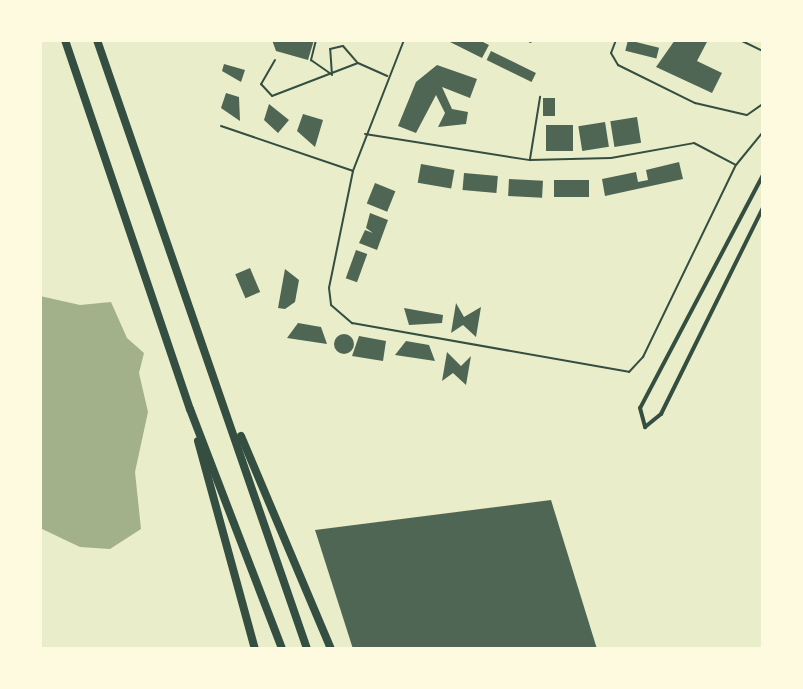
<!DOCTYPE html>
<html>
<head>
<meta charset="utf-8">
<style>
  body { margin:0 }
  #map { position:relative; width:803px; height:689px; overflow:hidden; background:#e9edc9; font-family:"Alegreya Sans",sans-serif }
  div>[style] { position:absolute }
  .water>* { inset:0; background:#a3b18a }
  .building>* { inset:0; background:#4f6655; transform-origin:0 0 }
  .round { border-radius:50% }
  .service>* { height:2px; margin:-1px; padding:0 1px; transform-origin:1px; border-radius:1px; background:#344e41 }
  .minor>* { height:4px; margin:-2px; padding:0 2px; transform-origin:2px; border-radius:2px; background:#344e41 }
  .motorway>* { height:8px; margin:-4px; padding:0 4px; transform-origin:4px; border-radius:4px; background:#344e41 }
  span { translate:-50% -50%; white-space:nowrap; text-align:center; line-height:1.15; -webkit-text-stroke:7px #fefae0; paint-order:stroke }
  .frame { position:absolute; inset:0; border:42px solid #fefae0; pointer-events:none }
</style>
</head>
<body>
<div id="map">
  <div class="water">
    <i style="clip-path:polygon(40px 296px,80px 305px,111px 302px,127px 338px,144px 353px,139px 373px,148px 412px,135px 472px,141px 529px,110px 549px,80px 547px,40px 528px)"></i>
  </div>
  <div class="building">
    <i style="clip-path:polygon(272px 40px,314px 40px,308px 60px,276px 51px)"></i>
    <i style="clip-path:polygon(446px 40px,479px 40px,489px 45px,482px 58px)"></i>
    <i style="left:628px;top:40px;width:32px;height:11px;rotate:14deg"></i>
    <i style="clip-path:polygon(675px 40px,708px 40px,697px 61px,722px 73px,712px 93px,656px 67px)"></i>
    <i style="left:491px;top:51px;width:50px;height:10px;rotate:26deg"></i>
    <i style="clip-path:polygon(224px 64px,245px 70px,241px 82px,222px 71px)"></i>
    <i style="clip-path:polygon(437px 65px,477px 79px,470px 98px,442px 87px,452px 109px,468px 112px,466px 124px,438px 127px,445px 113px,436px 95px,416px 133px,398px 126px,416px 82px)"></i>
    <i style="clip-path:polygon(226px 93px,239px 97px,240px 121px,221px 108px)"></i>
    <i style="left:543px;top:98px;width:12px;height:18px"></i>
    <i style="clip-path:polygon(269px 104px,289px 120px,278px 133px,264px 120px)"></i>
    <i style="clip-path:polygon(303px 114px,323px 120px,315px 147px,297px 131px)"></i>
    <i style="left:637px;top:117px;width:26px;height:27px;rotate:81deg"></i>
    <i style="left:605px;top:122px;width:25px;height:27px;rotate:81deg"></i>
    <i style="left:573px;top:125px;width:26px;height:27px;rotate:90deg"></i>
    <i style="clip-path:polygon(679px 162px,683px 179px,605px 196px,602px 179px,636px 172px,638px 182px,648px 180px,646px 170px)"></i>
    <i style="left:421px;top:164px;width:34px;height:19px;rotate:10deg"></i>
    <i style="left:464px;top:173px;width:34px;height:17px;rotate:5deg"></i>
    <i style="left:509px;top:179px;width:34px;height:17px;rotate:3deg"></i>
    <i style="left:589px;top:180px;width:17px;height:35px;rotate:90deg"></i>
    <i style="left:375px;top:183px;width:22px;height:22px;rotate:22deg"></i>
    <i style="clip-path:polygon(370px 213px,388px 220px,377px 250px,359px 243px,365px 230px,373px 233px,366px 228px)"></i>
    <i style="left:356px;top:250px;width:12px;height:30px;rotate:20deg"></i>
    <i style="left:250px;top:268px;width:26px;height:16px;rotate:67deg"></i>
    <i style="clip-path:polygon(285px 269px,299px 280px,295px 302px,285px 309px,278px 308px)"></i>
    <i style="clip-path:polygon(456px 303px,464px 317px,481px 307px,476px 337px,463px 325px,451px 333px)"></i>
    <i style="clip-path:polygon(404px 308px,443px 315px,442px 323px,409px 325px)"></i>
    <i style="clip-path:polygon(298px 323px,321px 327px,327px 344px,287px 338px)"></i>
    <i class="round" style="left:334px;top:334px;width:20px;height:20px"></i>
    <i style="clip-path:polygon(359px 336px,386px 341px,383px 361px,352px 356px)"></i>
    <i style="clip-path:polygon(406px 341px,429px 345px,435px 361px,395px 355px)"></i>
    <i style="clip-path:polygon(447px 352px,461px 366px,471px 356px,466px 385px,453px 373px,442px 381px)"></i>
    <i style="clip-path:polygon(551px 500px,597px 649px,353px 649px,315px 530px)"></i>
  </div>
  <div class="service">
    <i style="left:316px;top:40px;width:21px;rotate:104deg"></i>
    <i style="left:311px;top:60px;width:24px;rotate:35deg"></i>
    <i style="left:404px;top:40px;width:141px;rotate:111.3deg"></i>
    <i style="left:353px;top:171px;width:119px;rotate:101.6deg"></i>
    <i style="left:329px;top:288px;width:17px;rotate:83deg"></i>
    <i style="left:331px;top:305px;width:28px;rotate:41deg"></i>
    <i style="left:352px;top:323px;width:281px;rotate:10deg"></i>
    <i style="left:629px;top:372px;width:21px;rotate:-47deg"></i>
    <i style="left:643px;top:357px;width:213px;rotate:-64.2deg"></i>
    <i style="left:736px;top:165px;width:43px;rotate:-50.7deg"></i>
    <i style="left:526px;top:40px;width:5px;rotate:22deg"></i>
    <i style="left:616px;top:40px;width:14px;rotate:111deg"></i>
    <i style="left:611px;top:53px;width:14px;rotate:60deg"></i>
    <i style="left:618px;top:65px;width:86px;rotate:26.3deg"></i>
    <i style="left:695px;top:103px;width:53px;rotate:13deg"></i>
    <i style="left:747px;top:115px;width:19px;rotate:-35deg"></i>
    <i style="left:740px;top:40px;width:25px;rotate:26deg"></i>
    <i style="left:275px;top:60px;width:28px;rotate:120deg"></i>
    <i style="left:261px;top:84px;width:16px;rotate:47deg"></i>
    <i style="left:272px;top:96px;width:92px;rotate:-21deg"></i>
    <i style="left:358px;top:63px;width:32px;rotate:24deg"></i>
    <i style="left:332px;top:75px;width:26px;rotate:-94deg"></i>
    <i style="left:330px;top:49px;width:13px;rotate:-13deg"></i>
    <i style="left:343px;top:46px;width:21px;rotate:49deg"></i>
    <i style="left:221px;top:126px;width:139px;rotate:18.8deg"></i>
    <i style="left:365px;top:134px;width:167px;rotate:9deg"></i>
    <i style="left:530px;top:160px;width:81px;rotate:-1.4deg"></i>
    <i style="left:611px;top:158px;width:84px;rotate:-10.2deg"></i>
    <i style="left:694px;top:143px;width:47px;rotate:27.6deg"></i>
    <i style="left:530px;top:159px;width:63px;rotate:-80.8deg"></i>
  </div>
  <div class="minor">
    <i style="left:763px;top:175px;width:263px;rotate:117.8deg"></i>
    <i style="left:640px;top:408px;width:20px;rotate:75deg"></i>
    <i style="left:645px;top:427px;width:21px;rotate:-39deg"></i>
    <i style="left:661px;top:414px;width:230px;rotate:-63.7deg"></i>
  </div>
  <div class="motorway">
    <i style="left:65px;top:40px;width:390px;rotate:71.3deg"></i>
    <i style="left:190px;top:409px;width:257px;rotate:69deg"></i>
    <i style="left:97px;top:40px;width:644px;rotate:70.97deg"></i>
    <i style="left:241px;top:436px;width:231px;rotate:67.1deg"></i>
    <i style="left:198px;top:441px;width:216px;rotate:74.7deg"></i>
  </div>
  <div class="frame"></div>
</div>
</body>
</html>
